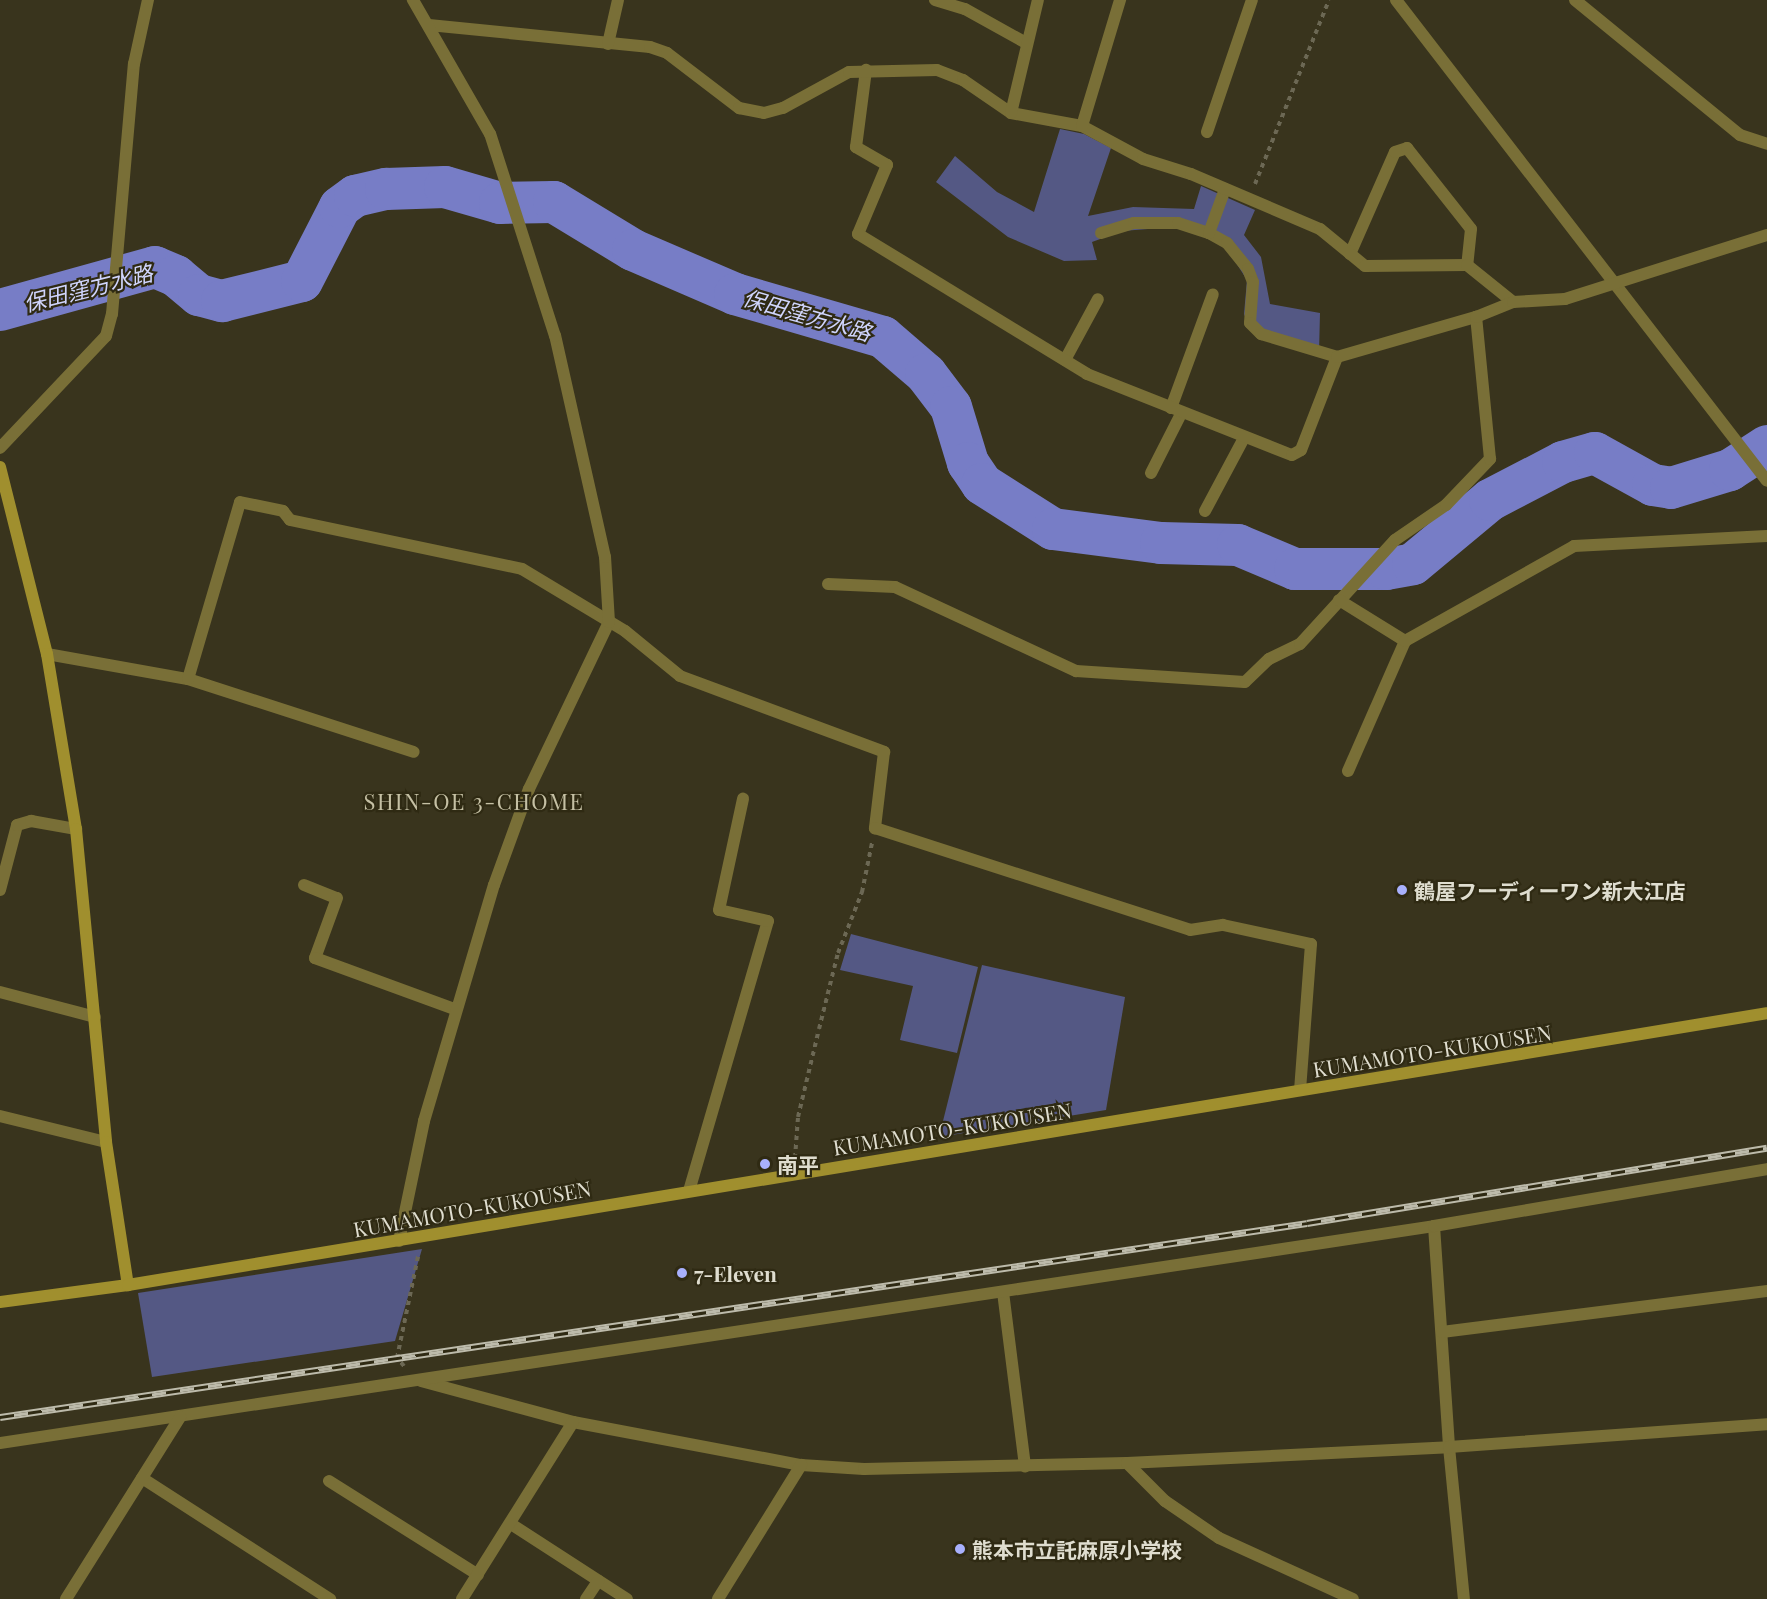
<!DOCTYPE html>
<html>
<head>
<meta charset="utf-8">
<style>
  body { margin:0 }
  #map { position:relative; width:1767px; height:1599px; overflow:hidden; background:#39341d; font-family:"Playfair Display","Noto Sans JP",serif }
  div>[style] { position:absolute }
  .green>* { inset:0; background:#545884 }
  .river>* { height:42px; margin:-21px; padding:0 21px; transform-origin:21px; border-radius:21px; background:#777dc6 }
  .path>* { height:4px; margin-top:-2px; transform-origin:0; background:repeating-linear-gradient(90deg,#6c6854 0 4.5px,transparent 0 9px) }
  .lane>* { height:12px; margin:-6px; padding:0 6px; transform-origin:6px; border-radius:6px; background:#796f37 }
  .street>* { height:12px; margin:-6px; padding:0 6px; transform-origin:6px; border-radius:6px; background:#796f37 }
  .secondary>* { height:12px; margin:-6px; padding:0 6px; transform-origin:6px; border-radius:6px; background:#a08f2e }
  .rail>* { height:7px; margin-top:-3.5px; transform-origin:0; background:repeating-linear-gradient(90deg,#2f2a13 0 14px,#bdbbab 0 28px); box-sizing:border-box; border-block:2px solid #bdbbab }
  .dots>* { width:16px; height:16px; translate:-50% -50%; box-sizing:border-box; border:3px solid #2f2a13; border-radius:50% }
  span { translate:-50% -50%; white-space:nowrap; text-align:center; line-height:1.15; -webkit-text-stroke:4.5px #2f2a13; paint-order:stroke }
  .poi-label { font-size:21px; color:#dfddcf; font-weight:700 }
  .left { translate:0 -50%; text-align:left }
  .street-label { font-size:21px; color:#dfddcf }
  .water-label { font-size:22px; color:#d0d5fd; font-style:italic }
  .neighbourhood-label { font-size:22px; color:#c5c0a4; letter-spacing:1.5px }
</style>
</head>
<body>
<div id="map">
  <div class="green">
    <i style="clip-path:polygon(1060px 129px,1084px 134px,1111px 148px,1088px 216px,1133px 207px,1194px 209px,1201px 186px,1255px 210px,1244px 235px,1261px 257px,1270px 304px,1320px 313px,1319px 353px,1249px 327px,1244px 314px,1247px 280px,1226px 247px,1209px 236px,1174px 227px,1122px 231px,1092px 242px,1097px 260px,1064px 261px,1008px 237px,936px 182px,955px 156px,997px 192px,1034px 212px)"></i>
    <i style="clip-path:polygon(851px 934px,978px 967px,957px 1053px,900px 1040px,913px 986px,840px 970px)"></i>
    <i style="clip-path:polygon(982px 965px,1125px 997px,1106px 1110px,939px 1137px)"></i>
    <i style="clip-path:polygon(422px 1249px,395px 1341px,152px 1377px,138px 1293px)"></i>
  </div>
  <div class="river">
    <i style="left:0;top:310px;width:161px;rotate:-15.5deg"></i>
    <i style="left:155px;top:267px;width:23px;rotate:23deg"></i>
    <i style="left:176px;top:276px;width:30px;rotate:40deg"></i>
    <i style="left:199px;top:295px;width:24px;rotate:15deg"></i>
    <i style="left:222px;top:301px;width:82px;rotate:-14deg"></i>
    <i style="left:302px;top:281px;width:83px;rotate:-62.8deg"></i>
    <i style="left:340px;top:207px;width:19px;rotate:-36deg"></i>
    <i style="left:355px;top:196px;width:32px;rotate:-13deg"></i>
    <i style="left:386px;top:189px;width:59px;rotate:-1.9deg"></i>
    <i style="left:445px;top:187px;width:57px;rotate:16.2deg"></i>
    <i style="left:500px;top:203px;width:54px;rotate:-1.1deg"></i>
    <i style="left:554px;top:202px;width:92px;rotate:31.3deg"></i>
    <i style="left:633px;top:250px;width:111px;rotate:23.3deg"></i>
    <i style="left:735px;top:294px;width:154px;rotate:16.2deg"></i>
    <i style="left:883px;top:337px;width:57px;rotate:40.7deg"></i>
    <i style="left:926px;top:374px;width:41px;rotate:52.9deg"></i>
    <i style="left:951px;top:407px;width:59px;rotate:73.1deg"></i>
    <i style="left:968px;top:463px;width:25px;rotate:56deg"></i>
    <i style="left:982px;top:484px;width:84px;rotate:32.4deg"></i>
    <i style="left:1053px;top:529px;width:109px;rotate:7.4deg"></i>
    <i style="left:1161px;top:543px;width:77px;rotate:1.5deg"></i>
    <i style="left:1238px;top:545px;width:62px;rotate:22.8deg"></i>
    <i style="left:1295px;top:569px;width:91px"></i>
    <i style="left:1386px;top:569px;width:27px;rotate:-10deg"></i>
    <i style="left:1413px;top:564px;width:100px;rotate:-39.7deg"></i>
    <i style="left:1490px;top:500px;width:82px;rotate:-27.5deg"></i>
    <i style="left:1563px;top:462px;width:33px;rotate:-16deg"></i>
    <i style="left:1595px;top:453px;width:66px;rotate:28.9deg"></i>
    <i style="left:1653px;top:485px;width:18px;rotate:9deg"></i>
    <i style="left:1671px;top:488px;width:62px;rotate:-17deg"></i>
    <i style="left:1730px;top:470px;width:44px;rotate:-33deg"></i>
  </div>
  <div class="path">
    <i style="left:1255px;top:184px;width:198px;rotate:-68.1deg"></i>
    <i style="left:795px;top:1158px;width:41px;rotate:-85.8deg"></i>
    <i style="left:798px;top:1117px;width:90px;rotate:-76.6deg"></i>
    <i style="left:819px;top:1029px;width:78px;rotate:-76deg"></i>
    <i style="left:838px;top:953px;width:66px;rotate:-68.5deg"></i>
    <i style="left:862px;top:892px;width:50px;rotate:-78.5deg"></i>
    <i style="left:404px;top:1366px;width:11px;rotate:-131deg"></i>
    <i style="left:397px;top:1358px;width:108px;rotate:-78.3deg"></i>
  </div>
  <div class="lane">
    <i style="left:1207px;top:132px;width:139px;rotate:-71.2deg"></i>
    <i style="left:1101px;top:233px;width:34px;rotate:-17deg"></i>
    <i style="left:1134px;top:223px;width:44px"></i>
    <i style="left:1178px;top:223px;width:33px;rotate:18deg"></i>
    <i style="left:1209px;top:233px;width:21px;rotate:29deg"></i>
    <i style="left:1227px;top:243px;width:33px;rotate:51deg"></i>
    <i style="left:1248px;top:269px;width:14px;rotate:69deg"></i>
    <i style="left:1253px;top:282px;width:41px;rotate:94.2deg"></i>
    <i style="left:1250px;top:323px;width:16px;rotate:45deg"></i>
    <i style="left:1261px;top:334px;width:79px;rotate:16.8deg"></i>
    <i style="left:1209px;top:233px;width:47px;rotate:-70deg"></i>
    <i style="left:858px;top:234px;width:75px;rotate:-67.2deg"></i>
    <i style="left:887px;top:165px;width:36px;rotate:-150deg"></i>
    <i style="left:856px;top:147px;width:78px;rotate:-82.6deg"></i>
    <i style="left:1350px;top:254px;width:111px;rotate:-66.2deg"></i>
    <i style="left:1395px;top:152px;width:13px;rotate:-18deg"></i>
    <i style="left:1407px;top:148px;width:103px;rotate:51.7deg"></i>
    <i style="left:1471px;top:229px;width:36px;rotate:96deg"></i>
    <i style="left:1065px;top:360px;width:69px;rotate:-61.6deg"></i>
    <i style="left:1171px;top:408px;width:121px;rotate:-69.8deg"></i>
    <i style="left:1151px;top:473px;width:68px;rotate:-63.1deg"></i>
    <i style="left:1205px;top:511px;width:83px;rotate:-61.9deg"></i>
    <i style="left:304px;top:885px;width:35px;rotate:22deg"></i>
    <i style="left:337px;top:898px;width:64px;rotate:110.1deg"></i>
    <i style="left:315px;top:958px;width:148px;rotate:20.1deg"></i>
  </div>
  <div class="street">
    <i style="left:935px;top:0;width:31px;rotate:17deg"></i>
    <i style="left:965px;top:9px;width:70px;rotate:29.1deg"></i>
    <i style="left:1396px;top:0;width:607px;rotate:52.36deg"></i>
    <i style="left:1575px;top:0;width:213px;rotate:39.3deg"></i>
    <i style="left:1740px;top:135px;width:28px;rotate:18deg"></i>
    <i style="left:429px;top:25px;width:222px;rotate:5.7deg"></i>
    <i style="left:650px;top:47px;width:18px;rotate:19deg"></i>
    <i style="left:667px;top:53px;width:91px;rotate:37.4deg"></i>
    <i style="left:739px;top:108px;width:25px;rotate:11deg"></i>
    <i style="left:764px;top:113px;width:20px;rotate:-15deg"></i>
    <i style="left:783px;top:108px;width:75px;rotate:-28.6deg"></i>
    <i style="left:849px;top:72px;width:88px;rotate:-1.3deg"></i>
    <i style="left:937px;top:70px;width:28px;rotate:21deg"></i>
    <i style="left:963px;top:80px;width:58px;rotate:34.5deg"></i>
    <i style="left:1011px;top:113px;width:72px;rotate:10.4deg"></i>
    <i style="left:1082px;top:126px;width:69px;rotate:28.4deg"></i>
    <i style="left:1143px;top:159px;width:50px;rotate:17.4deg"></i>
    <i style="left:1191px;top:174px;width:140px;rotate:23.1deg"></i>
    <i style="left:1320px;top:229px;width:58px;rotate:39.4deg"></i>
    <i style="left:1365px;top:266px;width:102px;rotate:-0.6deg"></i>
    <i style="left:1467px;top:265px;width:59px;rotate:38.8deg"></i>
    <i style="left:608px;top:44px;width:45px;rotate:-77.2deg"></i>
    <i style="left:1011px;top:113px;width:116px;rotate:-76.6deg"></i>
    <i style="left:1082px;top:126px;width:132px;rotate:-73.2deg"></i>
    <i style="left:858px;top:234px;width:268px;rotate:31.4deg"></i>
    <i style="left:1087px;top:374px;width:220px;rotate:21.6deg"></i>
    <i style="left:1292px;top:455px;width:10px;rotate:-29deg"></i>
    <i style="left:1301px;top:450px;width:100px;rotate:-68.8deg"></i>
    <i style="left:1337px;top:357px;width:145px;rotate:-16.1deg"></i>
    <i style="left:0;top:448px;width:154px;rotate:-46.6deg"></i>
    <i style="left:106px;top:336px;width:23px;rotate:-75deg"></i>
    <i style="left:112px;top:314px;width:251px;rotate:-85deg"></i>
    <i style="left:134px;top:64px;width:66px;rotate:-77.7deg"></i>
    <i style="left:828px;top:584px;width:67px;rotate:2.6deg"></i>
    <i style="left:895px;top:587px;width:200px;rotate:24.9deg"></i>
    <i style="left:1076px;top:671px;width:169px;rotate:3.7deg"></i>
    <i style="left:1245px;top:682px;width:33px;rotate:-44deg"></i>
    <i style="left:1269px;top:659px;width:34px;rotate:-26deg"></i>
    <i style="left:1300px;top:644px;width:141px;rotate:-47.6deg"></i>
    <i style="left:1395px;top:540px;width:62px;rotate:-34.5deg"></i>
    <i style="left:1446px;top:505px;width:64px;rotate:-46.3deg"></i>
    <i style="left:1490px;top:459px;width:143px;rotate:-95.6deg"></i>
    <i style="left:1476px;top:317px;width:40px;rotate:-22deg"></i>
    <i style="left:1513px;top:302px;width:52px;rotate:-3.3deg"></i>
    <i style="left:1565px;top:299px;width:212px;rotate:-17.6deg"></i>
    <i style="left:1339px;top:600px;width:78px;rotate:31.8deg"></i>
    <i style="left:47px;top:654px;width:143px;rotate:10.1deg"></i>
    <i style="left:188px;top:679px;width:237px;rotate:17.9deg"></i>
    <i style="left:188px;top:679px;width:184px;rotate:-73.6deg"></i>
    <i style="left:240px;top:502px;width:44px;rotate:11.8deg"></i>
    <i style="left:283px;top:511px;width:11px;rotate:52deg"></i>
    <i style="left:290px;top:520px;width:237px;rotate:11.9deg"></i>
    <i style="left:522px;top:569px;width:120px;rotate:31deg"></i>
    <i style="left:625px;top:631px;width:71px;rotate:39.3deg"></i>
    <i style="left:680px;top:676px;width:218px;rotate:20.4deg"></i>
    <i style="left:884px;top:752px;width:77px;rotate:96.8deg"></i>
    <i style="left:875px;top:828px;width:331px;rotate:17.9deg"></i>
    <i style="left:1190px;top:930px;width:33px;rotate:-9deg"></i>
    <i style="left:1223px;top:925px;width:90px;rotate:12.2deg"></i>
    <i style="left:1311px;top:944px;width:146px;rotate:94.3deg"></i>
    <i style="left:1348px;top:771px;width:142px;rotate:-66.3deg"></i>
    <i style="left:1405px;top:641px;width:194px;rotate:-29.3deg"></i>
    <i style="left:1574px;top:546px;width:193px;rotate:-3deg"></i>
    <i style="left:0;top:890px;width:67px;rotate:-75.3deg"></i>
    <i style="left:17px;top:825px;width:15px;rotate:-16deg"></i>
    <i style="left:31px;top:821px;width:46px;rotate:10.1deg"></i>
    <i style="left:0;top:992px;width:98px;rotate:14.7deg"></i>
    <i style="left:0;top:1116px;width:109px;rotate:13.8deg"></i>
    <i style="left:689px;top:1191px;width:281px;rotate:-73.7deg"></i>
    <i style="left:768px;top:921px;width:50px;rotate:-167.3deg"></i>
    <i style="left:719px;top:910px;width:114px;rotate:-77.8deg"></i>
    <i style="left:1434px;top:1226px;width:222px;rotate:86.1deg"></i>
    <i style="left:1449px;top:1447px;width:153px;rotate:84.4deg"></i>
    <i style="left:399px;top:1241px;width:123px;rotate:-78.2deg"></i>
    <i style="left:424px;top:1121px;width:246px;rotate:-73.5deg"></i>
    <i style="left:494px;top:885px;width:102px;rotate:-70deg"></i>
    <i style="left:529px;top:789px;width:185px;rotate:-64.4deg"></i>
    <i style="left:609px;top:622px;width:65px;rotate:-93.5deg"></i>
    <i style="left:605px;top:557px;width:227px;rotate:-102.7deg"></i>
    <i style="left:555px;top:336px;width:212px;rotate:-107.8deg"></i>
    <i style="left:490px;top:134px;width:155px;rotate:-119.9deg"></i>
    <i style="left:1003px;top:1292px;width:176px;rotate:82.8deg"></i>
    <i style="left:1442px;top:1332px;width:328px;rotate:-7.2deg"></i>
    <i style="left:421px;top:1381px;width:157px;rotate:15.1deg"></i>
    <i style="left:573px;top:1422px;width:232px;rotate:10.7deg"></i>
    <i style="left:801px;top:1465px;width:63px;rotate:3.6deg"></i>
    <i style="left:864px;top:1469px;width:263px;rotate:-1.3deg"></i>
    <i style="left:1127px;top:1463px;width:322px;rotate:-2.8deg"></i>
    <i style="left:1449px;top:1447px;width:319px;rotate:-4.1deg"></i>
    <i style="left:0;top:1443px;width:1450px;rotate:-8.6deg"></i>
    <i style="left:1434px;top:1226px;width:338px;rotate:-9.7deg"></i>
    <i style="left:1127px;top:1463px;width:54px;rotate:45deg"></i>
    <i style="left:1165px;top:1501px;width:65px;rotate:34.4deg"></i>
    <i style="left:1219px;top:1538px;width:147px;rotate:24.5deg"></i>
    <i style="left:142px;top:1478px;width:224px;rotate:32.8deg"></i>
    <i style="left:329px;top:1481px;width:176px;rotate:32.2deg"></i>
    <i style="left:511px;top:1524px;width:138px;rotate:32.9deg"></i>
    <i style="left:66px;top:1599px;width:215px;rotate:-57.9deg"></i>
    <i style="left:462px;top:1599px;width:209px;rotate:-57.9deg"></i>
    <i style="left:586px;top:1599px;width:22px;rotate:-56deg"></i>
    <i style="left:718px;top:1599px;width:158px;rotate:-58.2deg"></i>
  </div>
  <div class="secondary">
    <i style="left:0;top:467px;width:193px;rotate:75.9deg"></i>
    <i style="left:47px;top:654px;width:177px;rotate:80.6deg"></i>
    <i style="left:76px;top:829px;width:314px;rotate:84.5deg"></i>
    <i style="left:106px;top:1142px;width:145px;rotate:81.3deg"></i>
    <i style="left:0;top:1302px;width:129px;rotate:-7.6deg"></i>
    <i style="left:128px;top:1285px;width:1661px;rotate:-9.42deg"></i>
  </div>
  <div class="rail">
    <i style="left:0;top:1417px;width:1321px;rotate:-8.44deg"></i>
    <i style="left:1307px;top:1223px;width:466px;rotate:-9.3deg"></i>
  </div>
  <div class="dots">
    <i style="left:1402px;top:890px;background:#a8b0fc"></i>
    <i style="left:765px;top:1164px;background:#a8b0fc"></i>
    <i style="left:682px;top:1273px;background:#a8b0fc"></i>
    <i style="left:960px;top:1549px;background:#a8b0fc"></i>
  </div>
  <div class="poi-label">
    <span class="left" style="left:1414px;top:890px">鶴屋フーディーワン新大江店</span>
    <span class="left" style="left:777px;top:1164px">南平</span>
    <span class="left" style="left:694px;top:1273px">7-Eleven</span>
    <span class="left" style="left:972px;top:1549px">熊本市立託麻原小学校</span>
  </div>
  <div class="street-label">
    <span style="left:1432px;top:1050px;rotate:-9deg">KUMAMOTO-KUKOUSEN</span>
    <span style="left:952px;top:1128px;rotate:-9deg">KUMAMOTO-KUKOUSEN</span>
    <span style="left:472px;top:1208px;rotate:-10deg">KUMAMOTO-KUKOUSEN</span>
  </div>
  <div class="water-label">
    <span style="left:88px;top:288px;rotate:-14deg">保田窪方水路</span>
    <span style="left:807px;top:315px;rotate:16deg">保田窪方水路</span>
  </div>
  <div class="neighbourhood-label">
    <span style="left:474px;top:802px">SHIN-OE 3-CHOME</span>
  </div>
</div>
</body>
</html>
